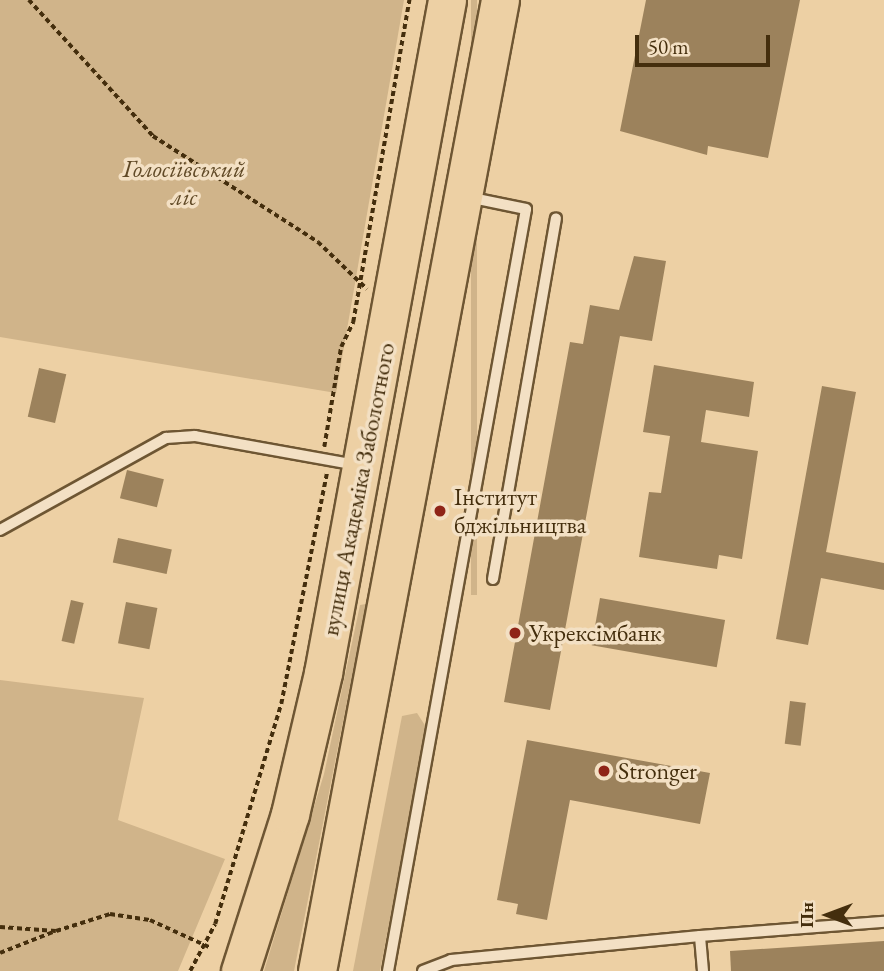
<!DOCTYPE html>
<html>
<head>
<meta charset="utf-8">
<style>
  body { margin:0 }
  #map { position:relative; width:884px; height:971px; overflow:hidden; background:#edd0a4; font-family:"EB Garamond",serif }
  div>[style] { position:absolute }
  .green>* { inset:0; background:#d0b48a; transform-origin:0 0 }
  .building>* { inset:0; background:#9c825c; transform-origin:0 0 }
  .path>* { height:3.5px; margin-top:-1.75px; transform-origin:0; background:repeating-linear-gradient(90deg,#442e0d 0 5px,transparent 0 8.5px) }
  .roads { filter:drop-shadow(2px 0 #6e5633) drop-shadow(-2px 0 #6e5633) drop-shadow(0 2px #6e5633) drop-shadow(0 -2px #6e5633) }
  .service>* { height:10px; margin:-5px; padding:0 5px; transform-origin:5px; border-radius:5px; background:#f3e0c4 }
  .trunk>* { height:37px; margin:-18.5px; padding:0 18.5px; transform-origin:18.5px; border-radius:18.5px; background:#edd0a4 }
  .dots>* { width:19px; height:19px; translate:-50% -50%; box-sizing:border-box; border:4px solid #f3e0c4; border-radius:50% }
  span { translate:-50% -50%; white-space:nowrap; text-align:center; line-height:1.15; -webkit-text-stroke:7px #f3e0c4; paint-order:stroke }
  .park-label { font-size:24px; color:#604926; font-style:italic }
  .street-label { font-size:24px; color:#442e0d }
  .poi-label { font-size:24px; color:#442e0d }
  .left { translate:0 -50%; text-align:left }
  .north { position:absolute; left:793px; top:880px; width:70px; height:70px; -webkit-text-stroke:5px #f3e0c4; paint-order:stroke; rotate:270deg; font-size:19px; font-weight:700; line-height:28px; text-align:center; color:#442e0d }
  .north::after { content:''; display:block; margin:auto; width:24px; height:32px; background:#442e0d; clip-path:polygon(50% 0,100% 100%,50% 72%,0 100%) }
  .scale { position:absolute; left:635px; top:35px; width:135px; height:32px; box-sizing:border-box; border:4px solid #442e0d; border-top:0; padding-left:9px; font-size:21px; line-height:24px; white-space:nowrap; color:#442e0d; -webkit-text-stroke:5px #f3e0c4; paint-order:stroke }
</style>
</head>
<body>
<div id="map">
  <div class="green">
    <i style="clip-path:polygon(0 0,404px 0,336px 393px,0 337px)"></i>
    <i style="left:471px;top:0;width:6px;height:595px"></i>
    <i style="clip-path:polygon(366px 604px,294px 971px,264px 971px,324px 774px,360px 605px)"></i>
    <i style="clip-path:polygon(0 680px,144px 698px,118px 820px,225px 859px,178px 971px,0 971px)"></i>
    <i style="clip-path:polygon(417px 713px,426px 727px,380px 971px,353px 971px,402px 716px)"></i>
  </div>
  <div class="building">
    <i style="clip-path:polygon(646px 0,800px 0,768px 158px,708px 146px,707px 155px,620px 131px)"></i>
    <i style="clip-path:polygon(634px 256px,666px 261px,652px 341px,620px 336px,550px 710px,504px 702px,570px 342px,583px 344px,590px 305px,619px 310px)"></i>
    <i style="clip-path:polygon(654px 365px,754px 382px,749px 417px,706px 410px,701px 442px,758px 451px,742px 559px,719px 555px,717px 569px,639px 557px,649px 492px,661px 493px,670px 436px,643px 432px)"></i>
    <i style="left:39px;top:368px;width:28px;height:50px;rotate:13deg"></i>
    <i style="clip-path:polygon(822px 386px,856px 392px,826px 552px,884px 563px,884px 590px,821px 578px,808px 645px,776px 639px)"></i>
    <i style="left:127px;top:470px;width:38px;height:29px;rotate:14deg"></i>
    <i style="left:118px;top:538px;width:55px;height:25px;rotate:12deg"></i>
    <i style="left:600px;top:598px;width:127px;height:48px;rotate:10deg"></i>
    <i style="left:71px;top:600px;width:13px;height:42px;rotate:13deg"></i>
    <i style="left:126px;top:602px;width:32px;height:42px;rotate:11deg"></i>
    <i style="left:790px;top:701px;width:16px;height:43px;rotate:7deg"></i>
    <i style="clip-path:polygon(527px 740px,710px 773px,700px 824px,570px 800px,547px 920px,516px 914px,518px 904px,497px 900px)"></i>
    <i style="clip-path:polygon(884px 941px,884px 971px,731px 971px,730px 951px)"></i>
  </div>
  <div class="path">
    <i style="left:29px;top:0;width:184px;rotate:47.6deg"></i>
    <i style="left:153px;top:136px;width:196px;rotate:32.7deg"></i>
    <i style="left:318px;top:242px;width:68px;rotate:43.8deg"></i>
    <i style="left:324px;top:447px;width:101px;rotate:-80.4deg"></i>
    <i style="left:341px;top:347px;width:28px;rotate:-64deg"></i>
    <i style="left:353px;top:322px;width:327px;rotate:-80.1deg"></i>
    <i style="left:0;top:927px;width:56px;rotate:4.1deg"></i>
    <i style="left:56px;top:931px;width:57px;rotate:-17.5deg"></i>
    <i style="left:110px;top:914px;width:40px;rotate:8.5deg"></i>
    <i style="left:150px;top:920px;width:65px;rotate:24.6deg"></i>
    <i style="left:0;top:953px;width:57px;rotate:-21.6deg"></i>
    <i style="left:190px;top:971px;width:53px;rotate:-62deg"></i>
    <i style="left:215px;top:924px;width:230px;rotate:-73.3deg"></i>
    <i style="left:281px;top:704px;width:237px;rotate:-78.8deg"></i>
  </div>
  <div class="roads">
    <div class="service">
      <i style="left:0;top:530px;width:190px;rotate:-29deg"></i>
      <i style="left:166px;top:438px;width:29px;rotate:-4deg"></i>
      <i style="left:195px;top:436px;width:164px;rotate:10.2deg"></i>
      <i style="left:493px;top:579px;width:366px;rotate:-80.1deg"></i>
      <i style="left:388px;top:971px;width:774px;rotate:-79.73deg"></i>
      <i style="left:526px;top:209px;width:59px;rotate:-168.3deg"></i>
      <i style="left:423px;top:971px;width:30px;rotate:-21deg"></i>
      <i style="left:451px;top:960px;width:250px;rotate:-5.5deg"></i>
      <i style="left:703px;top:971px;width:35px;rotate:-95deg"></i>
      <i style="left:700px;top:936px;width:185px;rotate:-4.4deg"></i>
    </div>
    <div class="trunk">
      <i style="left:240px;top:971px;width:165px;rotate:-72.3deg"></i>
      <i style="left:290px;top:814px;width:145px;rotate:-76.8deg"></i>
      <i style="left:323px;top:673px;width:684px;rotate:-79.56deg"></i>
      <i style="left:317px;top:971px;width:988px;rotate:-79.33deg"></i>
    </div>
  </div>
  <div class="dots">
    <i style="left:440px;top:511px;background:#8f2418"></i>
    <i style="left:515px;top:633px;background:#8f2418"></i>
    <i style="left:604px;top:771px;background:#8f2418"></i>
  </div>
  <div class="park-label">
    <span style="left:184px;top:183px">Голосіївський<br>ліс</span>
  </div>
  <div class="street-label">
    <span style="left:358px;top:489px;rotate:-79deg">вулиця Академіка Заболотного</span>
  </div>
  <div class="poi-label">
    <span class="left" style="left:454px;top:511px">Інститут<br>бджільництва</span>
    <span class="left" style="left:529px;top:633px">Укрексімбанк</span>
    <span class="left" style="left:618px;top:771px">Stronger</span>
  </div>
  <div class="north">Пн</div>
  <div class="scale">50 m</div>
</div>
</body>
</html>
